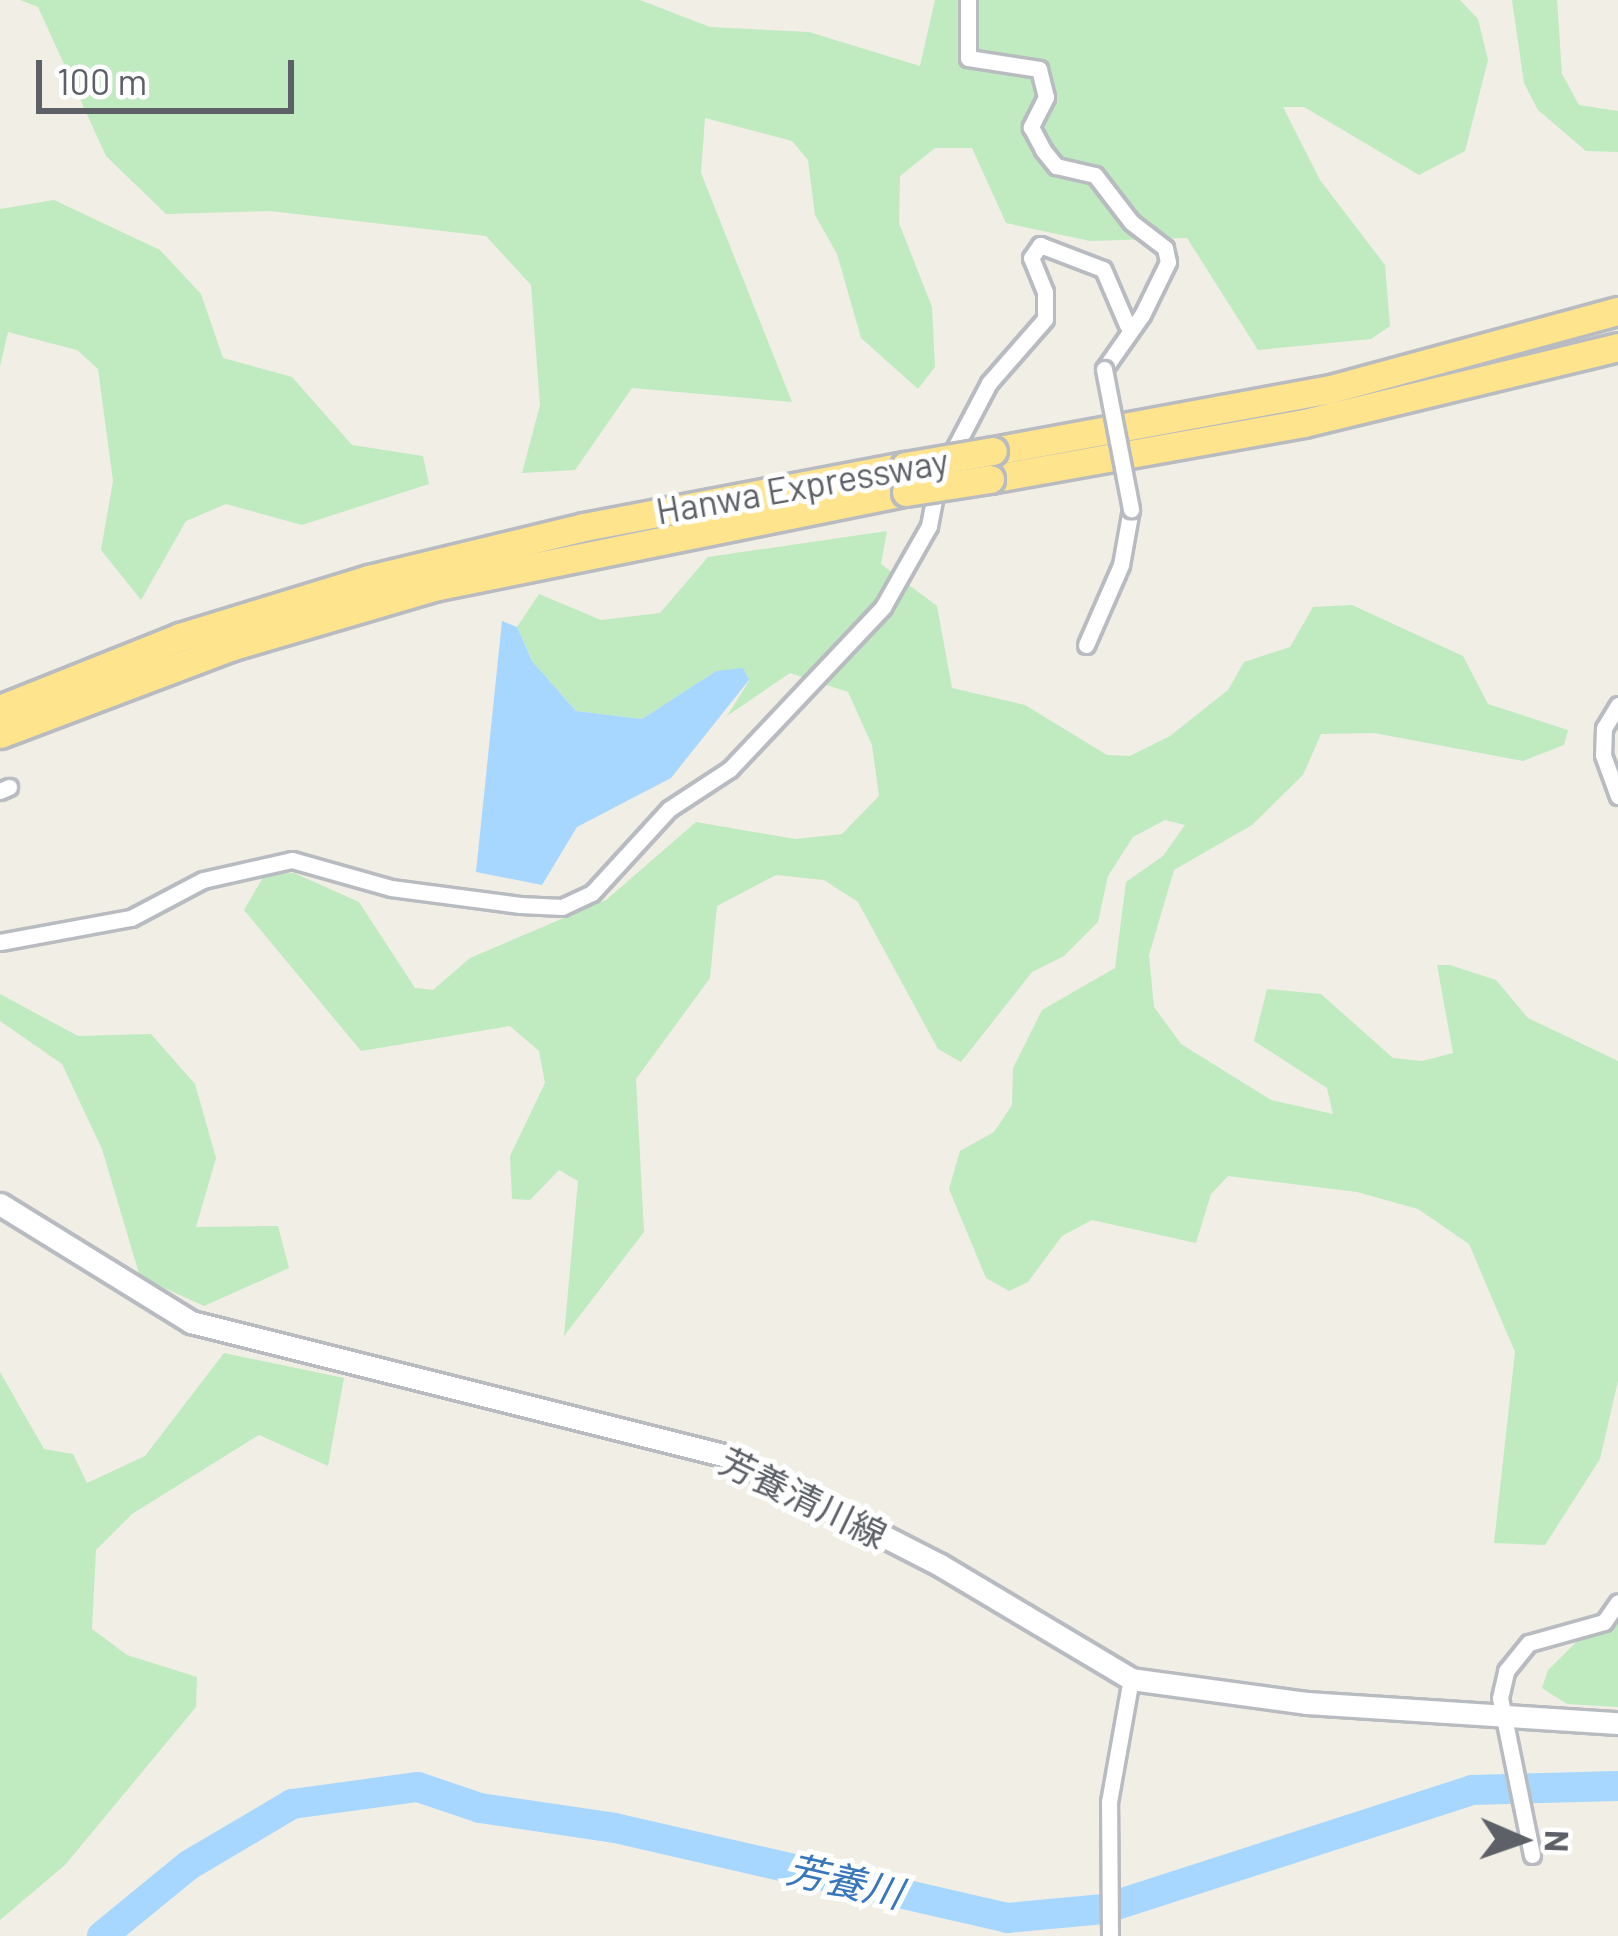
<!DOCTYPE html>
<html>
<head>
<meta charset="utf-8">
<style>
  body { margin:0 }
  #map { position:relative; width:1618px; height:1936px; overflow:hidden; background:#f1eee5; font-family:Barlow,"Noto Sans JP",sans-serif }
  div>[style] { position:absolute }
  .green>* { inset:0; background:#c0eac0 }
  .water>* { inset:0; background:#a7d7ff }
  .river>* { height:30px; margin:-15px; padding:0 15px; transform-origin:15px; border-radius:15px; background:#a7d7ff }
  .roads { filter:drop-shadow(3px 0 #b8bbc0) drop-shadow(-3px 0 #b8bbc0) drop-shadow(0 3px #b8bbc0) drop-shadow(0 -3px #b8bbc0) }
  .street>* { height:15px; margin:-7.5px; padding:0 7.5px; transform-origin:7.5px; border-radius:7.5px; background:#fff }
  .secondary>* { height:21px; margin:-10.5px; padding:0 10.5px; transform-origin:10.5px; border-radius:10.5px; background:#fff }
  .highway>* { height:27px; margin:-13.5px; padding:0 13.5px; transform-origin:13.5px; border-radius:13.5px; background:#ffe48e }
  .bridges { filter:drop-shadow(3px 0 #b8bbc0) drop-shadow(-3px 0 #b8bbc0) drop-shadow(0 3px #b8bbc0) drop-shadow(0 -3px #b8bbc0) }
  .street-bridge>* { height:15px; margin:-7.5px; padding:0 7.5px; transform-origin:7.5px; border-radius:7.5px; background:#fff }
  .highway-bridge>* { height:27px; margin:-13.5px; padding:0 13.5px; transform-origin:13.5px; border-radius:13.5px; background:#ffe48e }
  span { translate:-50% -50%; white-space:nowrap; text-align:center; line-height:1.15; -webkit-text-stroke:10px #fff; paint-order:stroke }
  .street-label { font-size:36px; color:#5d6167 }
  .water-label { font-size:39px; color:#3977bc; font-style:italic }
  .north { position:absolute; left:1462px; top:1780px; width:120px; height:120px; -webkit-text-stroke:9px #fff; paint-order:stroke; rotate:92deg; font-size:33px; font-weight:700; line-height:48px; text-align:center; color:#5d6167 }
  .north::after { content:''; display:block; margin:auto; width:42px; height:54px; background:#5d6167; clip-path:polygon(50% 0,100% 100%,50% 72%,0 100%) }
  .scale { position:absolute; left:36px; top:60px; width:258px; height:54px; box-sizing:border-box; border:6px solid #5d6167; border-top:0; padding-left:15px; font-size:36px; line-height:42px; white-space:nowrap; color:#5d6167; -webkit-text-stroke:9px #fff; paint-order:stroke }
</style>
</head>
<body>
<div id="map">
  <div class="green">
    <i style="clip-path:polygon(20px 0,640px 0,710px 27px,809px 32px,920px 66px,935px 0,1460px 0,1478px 19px,1488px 60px,1465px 151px,1419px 175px,1304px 107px,1283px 107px,1320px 180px,1385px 265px,1390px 326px,1371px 339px,1258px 350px,1187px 238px,1090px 241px,1006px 223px,972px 148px,935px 148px,900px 176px,899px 223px,932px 307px,935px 367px,918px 389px,861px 338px,837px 254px,815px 215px,808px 160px,792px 141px,705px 118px,701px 173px,792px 402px,632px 388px,575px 470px,522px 473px,540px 405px,531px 285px,486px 236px,270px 211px,166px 214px,106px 156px,38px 7px)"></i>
    <i style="clip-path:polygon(1512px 0,1557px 0,1562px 74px,1579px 105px,1618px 111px,1618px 152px,1586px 151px,1538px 110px,1524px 83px)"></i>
    <i style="clip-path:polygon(54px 200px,160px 250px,201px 294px,223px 358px,292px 377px,352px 445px,423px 456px,429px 484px,302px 525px,226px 504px,186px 521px,141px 600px,101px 550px,113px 481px,98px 369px,77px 350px,8px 332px,0 367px,0 209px)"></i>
    <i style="clip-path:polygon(887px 531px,881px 564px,937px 606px,952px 688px,1025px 705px,1107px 755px,1130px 756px,1170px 736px,1228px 690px,1244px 662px,1290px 647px,1313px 607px,1352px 605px,1463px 656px,1488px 704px,1568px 730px,1564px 745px,1523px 761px,1374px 733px,1321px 734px,1303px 775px,1252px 825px,1174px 870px,1149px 955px,1154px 1007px,1181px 1044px,1271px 1100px,1333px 1114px,1327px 1088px,1254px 1041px,1267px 989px,1321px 994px,1393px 1058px,1422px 1061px,1453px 1053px,1437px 965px,1450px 965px,1496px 980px,1528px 1018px,1618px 1061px,1618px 1381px,1600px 1459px,1545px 1545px,1494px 1543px,1515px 1352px,1469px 1244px,1418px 1209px,1357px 1192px,1228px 1176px,1211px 1194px,1196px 1243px,1092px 1220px,1062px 1236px,1028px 1282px,1009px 1291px,986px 1278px,949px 1189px,960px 1151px,994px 1132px,1012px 1105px,1013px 1068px,1042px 1010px,1115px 968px,1126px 882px,1163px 856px,1185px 825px,1165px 820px,1133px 837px,1108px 876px,1098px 922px,1064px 956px,1032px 972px,961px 1062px,938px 1049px,858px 902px,824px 880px,776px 875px,717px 906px,710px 978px,636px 1079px,644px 1232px,564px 1336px,578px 1181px,559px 1170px,530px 1200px,512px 1199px,510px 1156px,545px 1083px,539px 1051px,510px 1026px,361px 1051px,244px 910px,265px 874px,294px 873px,359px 902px,415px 988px,433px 990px,470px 958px,606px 900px,696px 822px,795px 839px,842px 834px,879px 796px,872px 745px,848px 692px,790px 673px,727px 716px,749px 681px,716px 671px,642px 719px,576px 711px,532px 661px,517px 627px,539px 594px,601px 620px,660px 613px,708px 557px)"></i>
    <i style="clip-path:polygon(0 994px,78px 1036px,151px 1034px,195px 1084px,216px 1158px,196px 1227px,278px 1226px,289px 1268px,204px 1306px,140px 1277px,102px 1149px,62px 1064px,0 1021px)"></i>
    <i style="clip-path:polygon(224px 1353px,344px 1378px,328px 1466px,259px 1435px,132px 1514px,96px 1550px,92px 1629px,127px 1655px,197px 1677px,196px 1707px,65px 1865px,0 1920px,0 1372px,44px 1449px,73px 1454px,87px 1483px,145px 1456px)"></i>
    <i style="clip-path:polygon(1618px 1601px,1618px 1707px,1567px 1704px,1542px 1688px,1548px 1670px)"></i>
  </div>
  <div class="water">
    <i style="clip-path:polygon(502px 621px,517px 627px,532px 661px,576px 711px,642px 719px,716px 671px,743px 668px,749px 680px,671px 778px,577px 827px,542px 885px,476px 872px)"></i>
  </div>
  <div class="river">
    <i style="left:102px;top:1936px;width:112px;rotate:-39.2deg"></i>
    <i style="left:189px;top:1865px;width:120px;rotate:-30.6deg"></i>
    <i style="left:292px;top:1804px;width:127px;rotate:-7.7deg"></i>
    <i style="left:418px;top:1787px;width:65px;rotate:18.7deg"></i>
    <i style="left:480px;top:1808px;width:136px;rotate:8.4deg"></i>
    <i style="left:615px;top:1828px;width:402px;rotate:12.9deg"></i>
    <i style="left:1007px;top:1918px;width:97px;rotate:-5.3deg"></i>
    <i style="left:1104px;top:1909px;width:387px;rotate:-17.9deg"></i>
    <i style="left:1472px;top:1790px;width:146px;rotate:-1.6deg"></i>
  </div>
  <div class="roads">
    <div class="street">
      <i style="left:968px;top:0;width:58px;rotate:90deg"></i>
      <i style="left:968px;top:58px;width:72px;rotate:8.8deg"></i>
      <i style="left:1039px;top:69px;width:29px;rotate:76deg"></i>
      <i style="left:1046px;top:97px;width:34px;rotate:117deg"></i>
      <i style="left:1031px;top:127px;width:26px;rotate:62deg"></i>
      <i style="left:1043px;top:150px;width:21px;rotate:51deg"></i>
      <i style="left:1056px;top:166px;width:40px;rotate:13deg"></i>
      <i style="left:1095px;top:175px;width:59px;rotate:52.5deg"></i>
      <i style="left:1131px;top:222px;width:43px;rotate:37.4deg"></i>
      <i style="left:1165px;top:248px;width:14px;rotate:78deg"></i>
      <i style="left:1168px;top:262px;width:59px;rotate:116.1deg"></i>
      <i style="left:1142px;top:315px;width:66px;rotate:125.1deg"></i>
      <i style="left:950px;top:457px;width:84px;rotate:-62.2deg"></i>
      <i style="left:989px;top:383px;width:85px;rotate:-48.8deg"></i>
      <i style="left:1045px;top:319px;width:27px;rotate:-90deg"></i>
      <i style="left:1045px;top:292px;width:37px;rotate:-112deg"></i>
      <i style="left:1031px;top:258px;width:16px;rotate:-55deg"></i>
      <i style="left:1040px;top:245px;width:67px;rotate:20.9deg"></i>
      <i style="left:1103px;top:269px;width:61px;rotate:66.8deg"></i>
      <i style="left:1086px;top:645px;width:87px;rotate:-66.4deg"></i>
      <i style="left:1121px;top:565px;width:57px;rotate:-79.9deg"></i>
      <i style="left:1618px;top:705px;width:27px;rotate:121deg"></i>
      <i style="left:1604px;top:728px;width:27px;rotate:92deg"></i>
      <i style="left:1603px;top:755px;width:44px;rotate:69.9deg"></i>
      <i style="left:0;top:791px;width:10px;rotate:-24deg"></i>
      <i style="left:0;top:942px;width:133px;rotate:-10.4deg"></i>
      <i style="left:131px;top:918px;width:81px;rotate:-27.8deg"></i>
      <i style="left:203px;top:880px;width:91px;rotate:-12.7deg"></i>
      <i style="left:292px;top:860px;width:103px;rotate:15.8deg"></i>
      <i style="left:391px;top:888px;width:130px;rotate:7.5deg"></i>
      <i style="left:520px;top:905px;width:42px;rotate:2.7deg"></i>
      <i style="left:562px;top:907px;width:33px;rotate:-25deg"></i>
      <i style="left:592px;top:893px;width:114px;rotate:-47.5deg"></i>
      <i style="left:669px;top:809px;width:73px;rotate:-33.3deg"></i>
      <i style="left:730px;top:769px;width:223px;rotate:-46.6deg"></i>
      <i style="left:883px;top:607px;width:93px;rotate:-60.4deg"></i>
      <i style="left:929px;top:526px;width:43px;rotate:-79.2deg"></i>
      <i style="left:1532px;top:1855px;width:160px;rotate:-101.5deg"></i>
      <i style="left:1500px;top:1698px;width:28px;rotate:-77deg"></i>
      <i style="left:1506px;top:1671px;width:36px;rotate:-51deg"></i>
      <i style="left:1529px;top:1643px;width:78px;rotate:-15.6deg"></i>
      <i style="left:1604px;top:1622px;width:24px;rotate:-55deg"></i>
      <i style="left:1110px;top:1936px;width:134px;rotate:-90.4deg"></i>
      <i style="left:1109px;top:1802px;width:125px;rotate:-79.9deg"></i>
    </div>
    <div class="secondary">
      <i style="left:0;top:1204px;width:225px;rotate:31.7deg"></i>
      <i style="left:191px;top:1322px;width:552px;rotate:14.04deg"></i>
      <i style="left:727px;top:1456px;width:239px;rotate:27.1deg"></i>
      <i style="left:940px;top:1565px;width:222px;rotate:30.8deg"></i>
      <i style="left:1131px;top:1679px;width:177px;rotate:7.8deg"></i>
      <i style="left:1306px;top:1703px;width:313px;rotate:3.7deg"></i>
    </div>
    <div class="highway">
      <i style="left:993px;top:451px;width:340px;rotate:-10.4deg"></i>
      <i style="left:1327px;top:390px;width:302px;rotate:-15.2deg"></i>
      <i style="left:990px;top:479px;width:319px;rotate:-10.1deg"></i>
      <i style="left:1304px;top:423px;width:323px;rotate:-13.6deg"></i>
      <i style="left:0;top:709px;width:194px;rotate:-21.8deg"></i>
      <i style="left:180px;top:637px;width:198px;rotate:-17.1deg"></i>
      <i style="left:369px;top:579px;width:221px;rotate:-13.6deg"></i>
      <i style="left:584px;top:527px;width:327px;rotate:-10.8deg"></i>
      <i style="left:0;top:734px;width:249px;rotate:-20.7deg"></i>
      <i style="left:233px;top:646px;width:209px;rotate:-16.4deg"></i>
      <i style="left:433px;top:587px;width:482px;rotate:-11.4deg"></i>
    </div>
  </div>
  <div class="bridges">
    <div class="street-bridge">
      <i style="left:1104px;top:369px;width:143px;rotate:79.1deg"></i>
    </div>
    <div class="highway-bridge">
      <i style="left:905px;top:466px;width:89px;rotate:-9.7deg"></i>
      <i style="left:906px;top:492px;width:85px;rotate:-8.8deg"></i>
    </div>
  </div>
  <div class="street-label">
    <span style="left:802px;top:485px;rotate:-10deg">Hanwa Expressway</span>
    <span style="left:804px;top:1497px;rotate:26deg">芳養清川線</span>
  </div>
  <div class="water-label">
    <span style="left:845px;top:1881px;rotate:13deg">芳養川</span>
  </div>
  <div class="north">N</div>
  <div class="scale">100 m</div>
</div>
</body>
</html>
